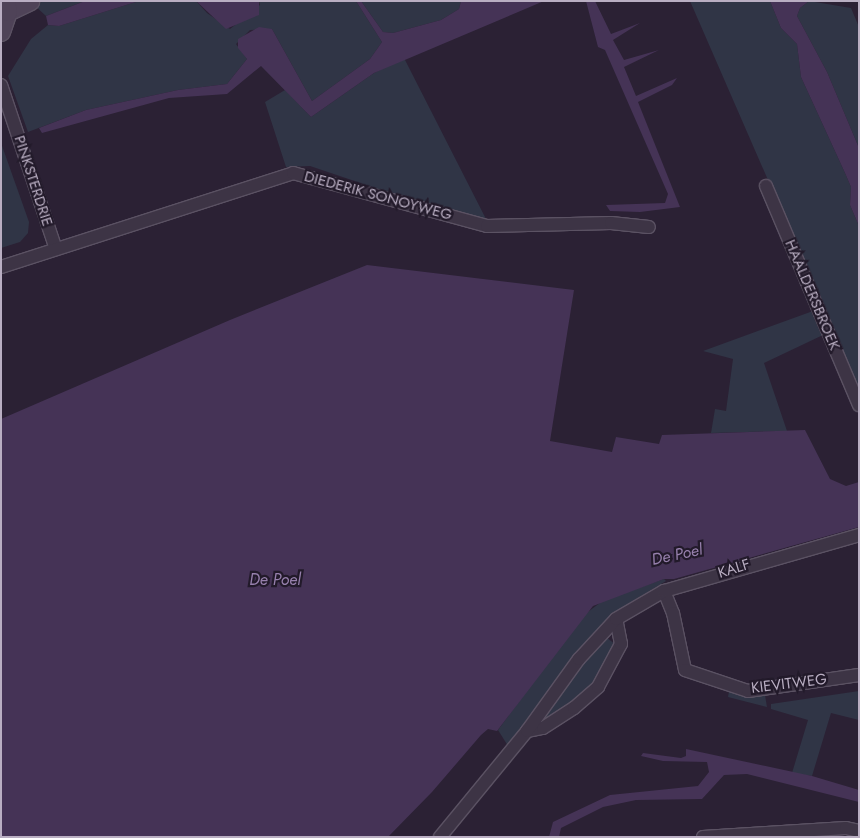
<!DOCTYPE html>
<style>
body{margin:0}
#map{position:relative;width:860px;height:838px;overflow:hidden;background:#2b2134;font-family:Jost,sans-serif}
div>[style]{position:absolute}
[style*='--x']{left:calc(var(--x)*1px);top:calc(var(--y)*1px);width:calc(var(--w)*1px);rotate:calc(var(--a)*1deg)}
.green>*{inset:0;background:#303546}
.water>*{inset:0;background:#453356}
.roads{filter:drop-shadow(1px 0 #5b5263) drop-shadow(-1px 0 #5b5263) drop-shadow(0 1px #5b5263) drop-shadow(0 -1px #5b5263)}
.street>*{height:12px;margin:-6px;padding:0 6px;transform-origin:6px;border-radius:6px;background:#3d3445}
.secondary>*{height:18px;margin:-9px;padding:0 9px;transform-origin:9px;border-radius:9px;background:#4f4358}
span{translate:-50% -50%;white-space:nowrap;text-align:center;line-height:1.15;-webkit-text-stroke:4.5px #221a2a;paint-order:stroke}
.street-label{font-size:15px;color:#b9aec2}
.water-label{font-size:16px;color:#9780ad;font-style:italic}
.frame{position:absolute;inset:0;border:2px solid #b9aec2;pointer-events:none}
</style>
<div id="map">
<div class="green">
<div style="clip-path:polygon(44px 1px,85px 1px,46px 16px,34px 5px)"></div>
<div style="clip-path:polygon(139px 1px,196px 1px,207px 13px,230px 29px,260px 5px,259px 1px,356px 1px,382px 42px,370px 59px,312px 101px,272px 29px,250px 30px,236px 44px,247px 59px,227px 84px,178px 90px,86px 110px,28px 132px,8px 76px,31px 39px,48px 25px,59px 26px)"></div>
<div style="clip-path:polygon(361px 1px,461px 1px,459px 9px,441px 20px,393px 33px,383px 32px)"></div>
<div style="clip-path:polygon(690px 1px,770px 1px,781px 28px,797px 44px,801px 77px,845px 173px,851px 187px,850px 205px,859px 226px,859px 389px)"></div>
<div style="clip-path:polygon(809px 1px,851px 8px,859px 27px,859px 148px,827px 72px,797px 16px,800px 8px)"></div>
<div style="clip-path:polygon(404px 58px,486px 219px,405px 198px,310px 166px,286px 167px,265px 102px,285px 90px,311px 117px,374px 73px)"></div>
<div style="clip-path:polygon(1px 143px,29px 222px,28px 233px,20px 242px,1px 248px)"></div>
<div style="clip-path:polygon(813px 311px,823px 335px,764px 363px,787px 431px,711px 433px,715px 409px,726px 411px,733px 359px,703px 351px)"></div>
<div style="clip-path:polygon(664px 579px,666px 581px,623px 607px,602px 626px,508px 746px,498px 730px,581px 617px,604px 600px)"></div>
<div style="clip-path:polygon(606px 637px,616px 645px,591px 685px,578px 698px,540px 725px,537px 723px,599px 640px)"></div>
<div style="clip-path:polygon(729px 691px,750px 697px,765px 695px,767px 707px,728px 697px)"></div>
<div style="clip-path:polygon(859px 691px,859px 720px,831px 713px,812px 776px,792px 773px,808px 720px,771px 709px,771px 704px)"></div>
</div>
<div class="water">
<div style="clip-path:polygon(85px 1px,139px 1px,59px 26px,48px 25px,46px 16px)"></div>
<div style="clip-path:polygon(196px 1px,259px 1px,259px 15px,226px 29px)"></div>
<div style="clip-path:polygon(356px 1px,361px 1px,383px 32px,393px 33px,441px 20px,459px 9px,461px 1px,544px 1px,374px 73px,311px 117px,261px 66px,227px 94px,169px 98px,42px 133px,39px 128px,86px 110px,178px 90px,227px 84px,247px 59px,238px 48px,238px 39px,259px 27px,272px 29px,312px 101px,370px 59px,382px 42px)"></div>
<div style="clip-path:polygon(586px 1px,595px 1px,611px 34px,640px 23px,613px 40px,624px 60px,659px 50px,624px 67px,636px 96px,677px 78px,672px 85px,638px 102px,680px 207px,640px 212px,610px 211px,606px 205px,665px 203px,668px 194px,605px 50px,598px 47px)"></div>
<div style="clip-path:polygon(770px 1px,809px 1px,800px 8px,797px 16px,827px 72px,859px 148px,859px 226px,850px 205px,851px 187px,845px 173px,801px 77px,797px 44px,781px 28px)"></div>
<div style="clip-path:polygon(367px 265px,574px 290px,550px 441px,612px 452px,616px 437px,659px 444px,662px 435px,805px 430px,830px 479px,846px 486px,859px 482px,859px 527px,674px 579px,664px 579px,593px 606px,497px 731px,488px 729px,481px 735px,432px 792px,388px 837px,1px 837px,1px 419px,230px 320px)"></div>
<div style="clip-path:polygon(686px 749px,812px 776px,859px 790px,859px 802px,747px 774px,724px 775px,702px 799px,636px 800px,603px 807px,561px 828px,559px 837px,549px 837px,553px 822px,610px 795px,698px 786px,709px 772px,707px 762px,663px 761px,641px 756px,643px 753px,681px 758px,686px 756px)"></div>
</div>
<div class="roads">
<div class="street">
<div style="--x:1;--y:85;--w:173;--a:71.5"></div>
<div style="--x:766;--y:186;--w:238;--a:67"></div>
<div style="--x:1;--y:267;--w:307;--a:-17.8"></div>
<div style="--x:293;--y:173;--w:201;--a:15.3"></div>
<div style="--x:487;--y:226;--w:124;--a:-1.4"></div>
<div style="--x:611;--y:223;--w:38;--a:6"></div>
<div style="--x:664;--y:591;--w:24;--a:68"></div>
<div style="--x:673;--y:613;--w:58;--a:78.1"></div>
<div style="--x:685;--y:670;--w:66;--a:18.4"></div>
<div style="--x:748;--y:691;--w:112;--a:-8.2"></div>
<div style="--x:527;--y:731;--w:16;--a:-11"></div>
<div style="--x:543;--y:728;--w:37;--a:-33"></div>
<div style="--x:574;--y:708;--w:32;--a:-41"></div>
<div style="--x:598;--y:687;--w:49;--a:-61.9"></div>
<div style="--x:621;--y:644;--w:25;--a:-101"></div>
<div style="--x:440;--y:837;--w:137;--a:-50.6"></div>
<div style="--x:527;--y:731;--w:89;--a:-54.2"></div>
<div style="--x:579;--y:659;--w:54;--a:-47.2"></div>
<div style="--x:616;--y:619;--w:56;--a:-30.3"></div>
<div style="--x:664;--y:591;--w:203;--a:-16"></div>
<div style="--x:703;--y:837;--w:143;--a:-3.6"></div>
<div style="--x:846;--y:828;--w:13;--a:13"></div>
</div>
<div class="secondary">
<div style="--x:8;--y:12;--w:25;--a:-26"></div>
<div style="--x:1;--y:32;--w:21;--a:-71"></div>
<div style="--x:8;--y:12;--w:11;--a:-100"></div>
</div>
</div>
<div class="street-label">
<span style="left:33px;top:181px;rotate:72deg">PINKSTERDRIE</span>
<span style="left:378px;top:196px;rotate:15deg">DIEDERIK SONOYWEG</span>
<span style="left:812px;top:295px;rotate:67deg">HAALDERSBROEK</span>
<span style="left:734px;top:569px;rotate:-17deg">KALF</span>
<span style="left:789px;top:684px;rotate:-7deg">KIEVITWEG</span>
</div>
<div class="water-label">
<span style="left:677px;top:555px;rotate:-12deg">De Poel</span>
<span style="left:275px;top:580px">De Poel</span>
</div>
<div class="frame"></div>
</div>
